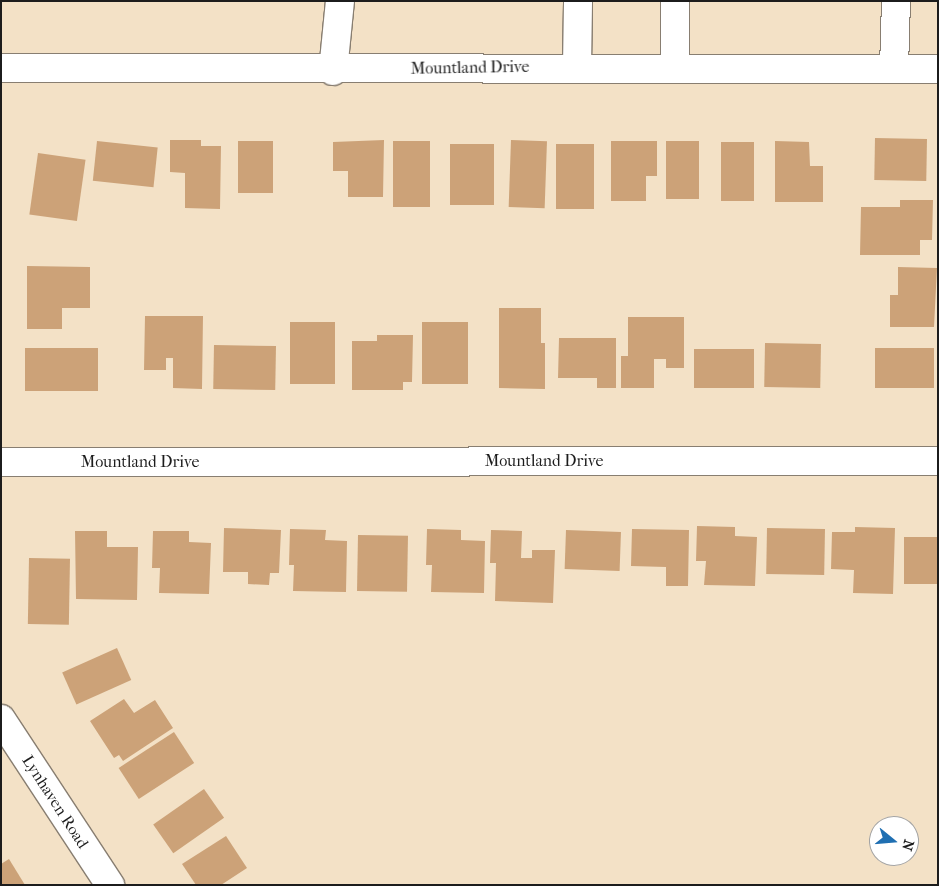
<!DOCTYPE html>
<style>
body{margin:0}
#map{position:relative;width:939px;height:886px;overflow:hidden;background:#f3e1c6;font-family:"IM FELL French Canon",serif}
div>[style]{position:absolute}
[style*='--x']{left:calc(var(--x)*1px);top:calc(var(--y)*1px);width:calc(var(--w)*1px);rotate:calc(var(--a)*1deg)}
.building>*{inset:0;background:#cca278;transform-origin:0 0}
.roads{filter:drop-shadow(1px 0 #887e71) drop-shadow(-1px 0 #887e71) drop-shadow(0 1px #887e71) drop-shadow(0 -1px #887e71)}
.minor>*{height:28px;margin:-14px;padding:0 14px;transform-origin:14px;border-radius:14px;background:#fff}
span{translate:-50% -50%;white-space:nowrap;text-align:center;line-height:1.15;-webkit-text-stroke:4px #fff;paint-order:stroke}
.street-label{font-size:16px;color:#1c1c1c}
.frame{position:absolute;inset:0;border:2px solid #1c1c1c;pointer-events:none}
.north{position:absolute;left:869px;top:816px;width:50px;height:50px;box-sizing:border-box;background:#fff;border:1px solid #a4a4a4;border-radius:50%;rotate:107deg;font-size:14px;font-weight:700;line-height:20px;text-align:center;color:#1c1c1c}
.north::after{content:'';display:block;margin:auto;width:18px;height:22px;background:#1f6fb2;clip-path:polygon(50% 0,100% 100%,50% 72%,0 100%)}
</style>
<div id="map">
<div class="building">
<div style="left:875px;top:138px;width:52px;height:42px;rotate:1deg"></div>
<div style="clip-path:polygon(170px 140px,201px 140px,201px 146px,221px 146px,220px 209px,185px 208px,185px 173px,170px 172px)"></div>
<div style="clip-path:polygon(384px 140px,383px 197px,348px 197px,348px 171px,333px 171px,333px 142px)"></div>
<div style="left:511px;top:140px;width:36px;height:67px;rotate:2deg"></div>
<div style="left:97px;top:141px;width:61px;height:40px;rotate:6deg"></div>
<div style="left:238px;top:141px;width:35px;height:52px"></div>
<div style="left:393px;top:141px;width:37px;height:66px"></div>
<div style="clip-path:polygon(611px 141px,657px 141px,657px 176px,646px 176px,646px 201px,611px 201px)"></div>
<div style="left:666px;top:141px;width:33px;height:58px"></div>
<div style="clip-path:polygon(775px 141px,809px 142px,810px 166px,823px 166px,823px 202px,775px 202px)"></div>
<div style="left:721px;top:142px;width:33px;height:59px"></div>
<div style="left:450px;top:144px;width:44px;height:61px"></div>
<div style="left:556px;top:144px;width:38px;height:65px"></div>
<div style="left:38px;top:153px;width:48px;height:62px;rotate:8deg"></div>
<div style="clip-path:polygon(900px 200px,933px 200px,932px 240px,920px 240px,920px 255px,860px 255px,861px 207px,900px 207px)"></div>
<div style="clip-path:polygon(27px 266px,90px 267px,90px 308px,62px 308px,62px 329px,27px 329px)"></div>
<div style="clip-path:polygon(898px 267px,937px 268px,934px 327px,890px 327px,890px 295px,898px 295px)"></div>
<div style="clip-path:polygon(499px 308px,541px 308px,541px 343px,545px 343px,545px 389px,499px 388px)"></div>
<div style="clip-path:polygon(145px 316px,203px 316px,202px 389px,173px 388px,173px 358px,166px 358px,166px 370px,144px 370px)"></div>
<div style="clip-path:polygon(628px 317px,684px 317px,684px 368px,666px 368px,666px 359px,654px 359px,654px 388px,621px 388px,621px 356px,628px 356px)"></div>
<div style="left:290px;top:322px;width:45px;height:62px"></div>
<div style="left:422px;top:322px;width:46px;height:62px"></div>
<div style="clip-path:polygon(377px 335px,413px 335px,412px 382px,403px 382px,403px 390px,352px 390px,352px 341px,377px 341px)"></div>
<div style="clip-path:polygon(559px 338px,616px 338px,616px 388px,597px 388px,597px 378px,558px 378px)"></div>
<div style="left:765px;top:343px;width:56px;height:44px;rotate:1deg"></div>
<div style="left:214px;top:345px;width:62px;height:44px;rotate:1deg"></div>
<div style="left:25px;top:348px;width:73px;height:43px"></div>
<div style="left:875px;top:348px;width:59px;height:40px"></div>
<div style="left:694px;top:349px;width:60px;height:39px"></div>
<div style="clip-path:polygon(697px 526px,735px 527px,735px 536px,757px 537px,755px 586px,704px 585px,706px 561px,696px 561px)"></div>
<div style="clip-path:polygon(855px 527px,895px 528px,893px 594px,853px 593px,854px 570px,831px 569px,832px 532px,855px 532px)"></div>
<div style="clip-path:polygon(224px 528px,281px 530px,279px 573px,270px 573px,269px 585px,248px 584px,248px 572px,223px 572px)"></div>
<div style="left:767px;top:528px;width:58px;height:46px;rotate:1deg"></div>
<div style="clip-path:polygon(290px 529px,326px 530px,325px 540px,347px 541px,346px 592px,293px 591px,294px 565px,289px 565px)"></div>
<div style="clip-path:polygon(427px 529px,461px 530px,461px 540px,485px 541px,484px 593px,431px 592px,432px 565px,426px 565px)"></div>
<div style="clip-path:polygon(632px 529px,689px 530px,688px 586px,666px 586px,666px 567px,631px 566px)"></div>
<div style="clip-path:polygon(491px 530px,522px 531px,521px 558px,532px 558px,532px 550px,555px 550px,553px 603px,495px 601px,496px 563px,490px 563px)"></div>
<div style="left:566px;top:530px;width:55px;height:39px;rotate:2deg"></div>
<div style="clip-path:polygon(75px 531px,107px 531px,107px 547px,138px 547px,137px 600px,76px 599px)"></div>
<div style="clip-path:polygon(153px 531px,189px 531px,189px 542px,211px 543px,209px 594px,159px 593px,160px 568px,152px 568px)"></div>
<div style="left:358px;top:535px;width:50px;height:56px;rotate:1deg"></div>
<div style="left:904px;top:537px;width:34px;height:47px"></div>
<div style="left:29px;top:558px;width:41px;height:66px;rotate:1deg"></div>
<div style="left:117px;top:648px;width:35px;height:60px;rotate:66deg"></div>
<div style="clip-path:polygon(124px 699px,134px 713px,155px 700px,173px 728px,123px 761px,119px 755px,114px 758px,90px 721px)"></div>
<div style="left:174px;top:732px;width:37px;height:66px;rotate:57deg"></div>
<div style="left:204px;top:789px;width:35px;height:62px;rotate:55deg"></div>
<div style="clip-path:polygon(226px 836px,247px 868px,221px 885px,196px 885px,182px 864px)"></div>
<div style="clip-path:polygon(9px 859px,25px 885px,1px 885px,1px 864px)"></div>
</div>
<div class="roads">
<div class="minor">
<div style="--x:675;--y:1;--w:67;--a:90"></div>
<div style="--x:577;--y:67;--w:66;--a:-89.1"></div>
<div style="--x:1;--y:68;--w:937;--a:0.06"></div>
<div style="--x:894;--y:68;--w:67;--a:-88.3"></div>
<div style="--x:333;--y:71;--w:70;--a:-84.3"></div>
<div style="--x:1;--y:462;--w:937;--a:-0.06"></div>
<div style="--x:1;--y:719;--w:199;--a:56.7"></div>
</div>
</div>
<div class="street-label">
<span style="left:470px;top:68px;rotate:-1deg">Mountland Drive</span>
<span style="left:544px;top:461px">Mountland Drive</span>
<span style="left:140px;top:462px">Mountland Drive</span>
<span style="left:55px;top:802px;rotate:57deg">Lynhaven Road</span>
</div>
<div class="frame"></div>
<div class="north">N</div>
</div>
